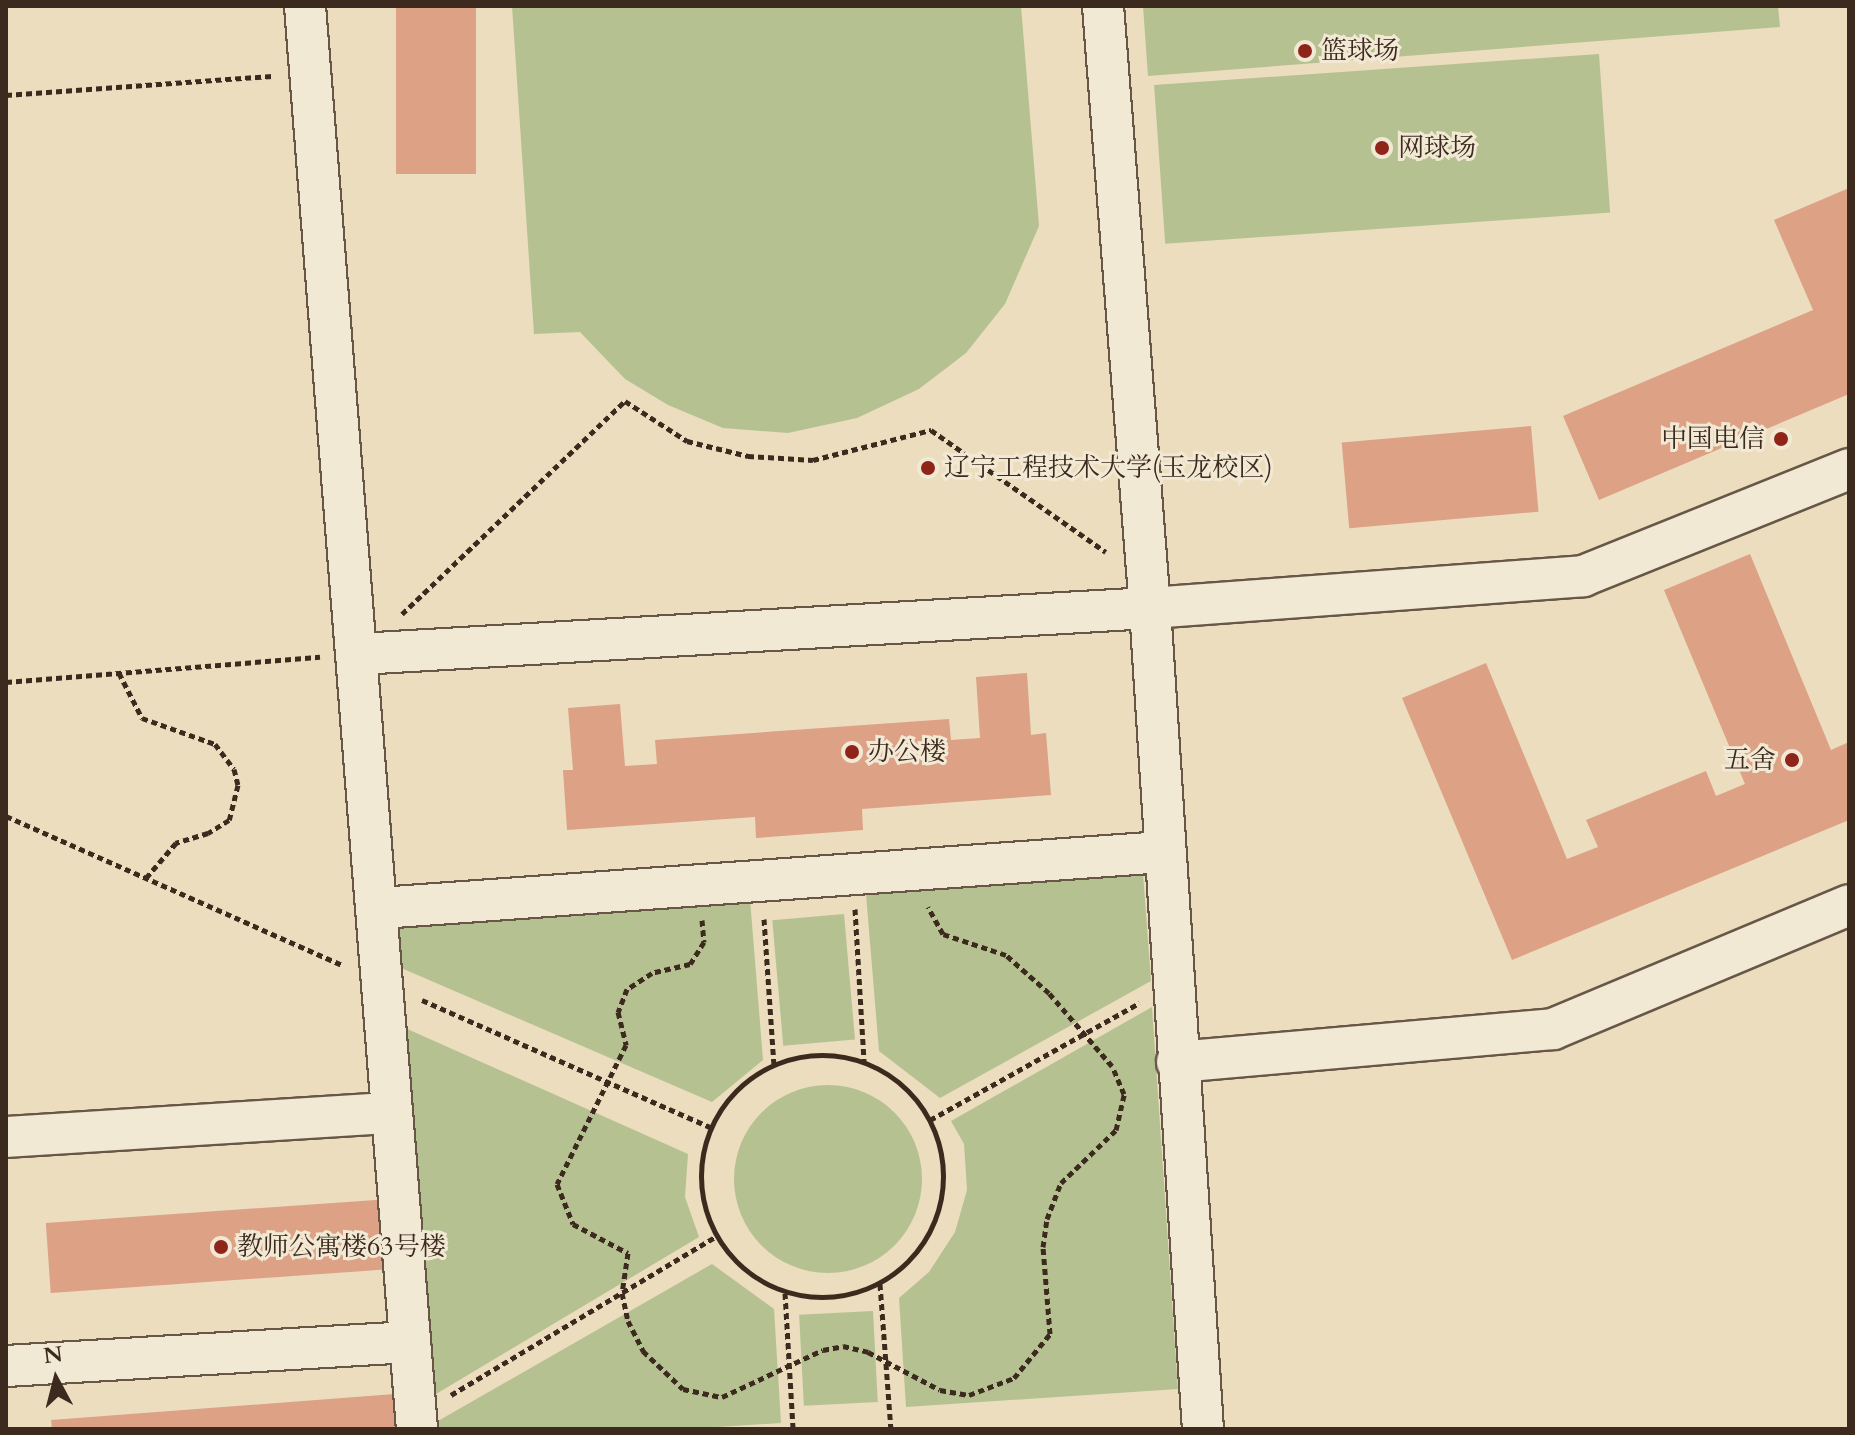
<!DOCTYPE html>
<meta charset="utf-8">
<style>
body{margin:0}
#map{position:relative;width:1855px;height:1435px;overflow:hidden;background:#ebddbe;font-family:Cardo,"Noto Serif SC",serif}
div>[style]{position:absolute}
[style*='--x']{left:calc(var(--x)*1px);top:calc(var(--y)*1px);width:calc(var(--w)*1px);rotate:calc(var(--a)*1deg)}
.green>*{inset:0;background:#b6c192;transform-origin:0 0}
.round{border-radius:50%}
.building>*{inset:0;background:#dda185;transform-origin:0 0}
.path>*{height:5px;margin-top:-2.5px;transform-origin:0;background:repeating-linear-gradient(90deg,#3d2a1f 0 6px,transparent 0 10px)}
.path>.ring{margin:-2.5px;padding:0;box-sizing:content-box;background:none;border:5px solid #3d2a1f;border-radius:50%}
.roads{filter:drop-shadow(2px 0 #685747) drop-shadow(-2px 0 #685747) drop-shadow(0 2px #685747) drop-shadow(0 -2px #685747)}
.street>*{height:40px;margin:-20px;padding:0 20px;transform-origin:20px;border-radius:20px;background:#f2e9d5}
.dots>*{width:22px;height:22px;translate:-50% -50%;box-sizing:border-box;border:4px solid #f2e9d5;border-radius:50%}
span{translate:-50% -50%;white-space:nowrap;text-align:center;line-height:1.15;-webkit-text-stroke:6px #f2e9d5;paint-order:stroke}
.poi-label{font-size:26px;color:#3d2a1f}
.left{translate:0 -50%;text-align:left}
.right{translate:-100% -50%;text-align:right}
.frame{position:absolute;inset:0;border:8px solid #3d2a1f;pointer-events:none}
.north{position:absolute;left:16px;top:1339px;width:80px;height:80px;-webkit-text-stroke:6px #f2e9d5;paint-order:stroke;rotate:353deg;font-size:22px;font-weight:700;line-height:32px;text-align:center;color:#3d2a1f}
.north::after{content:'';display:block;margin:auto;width:28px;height:36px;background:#3d2a1f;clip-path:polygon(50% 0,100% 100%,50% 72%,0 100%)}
</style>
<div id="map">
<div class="green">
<div style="clip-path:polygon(512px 6px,1021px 6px,1039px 226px,1005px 304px,966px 353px,919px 389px,857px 418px,788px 433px,723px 428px,668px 405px,625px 379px,580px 332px,534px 334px)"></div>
<div style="clip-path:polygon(1143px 6px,1778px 6px,1780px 27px,1148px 76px)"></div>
<div style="left:1599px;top:54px;width:159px;height:446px;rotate:86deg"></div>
<div style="clip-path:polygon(1143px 873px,1151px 981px,940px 1098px,879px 1051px,866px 894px)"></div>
<div style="clip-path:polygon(750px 899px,763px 1060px,712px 1102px,399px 967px,396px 927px)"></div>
<div style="left:844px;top:914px;width:126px;height:72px;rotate:85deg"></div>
<div style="clip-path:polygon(1152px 1007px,1178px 1389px,906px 1407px,899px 1298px,929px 1272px,955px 1232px,967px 1190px,964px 1144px,951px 1121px)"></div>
<div style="clip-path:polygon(405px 1028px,688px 1154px,685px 1197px,699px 1237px,431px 1397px)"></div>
<div class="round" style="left:734px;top:1085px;width:188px;height:188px"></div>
<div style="clip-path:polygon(712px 1264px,774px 1309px,781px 1423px,685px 1429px,438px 1429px,438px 1421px)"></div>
<div style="left:873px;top:1311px;width:91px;height:74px;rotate:87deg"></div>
</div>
<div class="building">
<div style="left:396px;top:6px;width:80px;height:168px"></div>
<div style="clip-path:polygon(1849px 188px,1849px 394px,1599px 500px,1563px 416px,1813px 310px,1774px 220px)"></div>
<div style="left:1531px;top:426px;width:86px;height:190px;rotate:85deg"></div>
<div style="clip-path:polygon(1750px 554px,1831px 750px,1849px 742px,1849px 820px,1512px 960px,1402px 698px,1486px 663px,1567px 859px,1598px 847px,1586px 820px,1706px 771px,1716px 796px,1745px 784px,1664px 590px)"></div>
<div style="clip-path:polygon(1027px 673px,1031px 735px,1046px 733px,1051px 795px,862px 809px,863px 830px,756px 838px,755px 817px,567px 830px,563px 770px,573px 770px,568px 708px,620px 704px,625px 766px,657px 764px,655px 740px,949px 719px,951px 740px,980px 738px,976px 677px)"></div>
<div style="left:390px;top:1199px;width:70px;height:345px;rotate:86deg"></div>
<div style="clip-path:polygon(395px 1394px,398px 1429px,52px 1429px,51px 1420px)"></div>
</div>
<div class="path">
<div style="--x:6;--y:95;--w:267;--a:-4.1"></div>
<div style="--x:402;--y:614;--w:308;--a:-43.7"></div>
<div style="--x:625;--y:401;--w:74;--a:32.8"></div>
<div style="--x:687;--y:441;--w:63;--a:13.8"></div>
<div style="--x:748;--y:456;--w:65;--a:3.5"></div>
<div style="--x:813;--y:460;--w:122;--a:-14.3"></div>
<div style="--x:931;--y:430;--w:213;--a:34.9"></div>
<div style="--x:119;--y:673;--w:51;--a:62.9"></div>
<div style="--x:142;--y:718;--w:77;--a:19.6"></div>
<div style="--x:215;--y:744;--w:31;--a:53"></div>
<div style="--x:234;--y:769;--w:16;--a:76"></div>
<div style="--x:238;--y:785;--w:36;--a:104"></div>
<div style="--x:229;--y:820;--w:25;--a:148"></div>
<div style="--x:208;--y:833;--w:34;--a:163"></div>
<div style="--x:176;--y:843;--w:46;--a:130.6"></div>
<div style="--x:6;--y:682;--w:315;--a:-4.6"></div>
<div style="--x:6;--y:816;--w:368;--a:23.9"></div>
<div style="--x:855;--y:909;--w:153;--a:86.6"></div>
<div style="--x:764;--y:919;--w:145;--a:86.1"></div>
<div style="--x:702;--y:920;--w:22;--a:85"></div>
<div style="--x:704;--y:942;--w:26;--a:122"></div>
<div style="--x:690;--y:964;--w:39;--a:167"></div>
<div style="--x:652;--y:973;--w:30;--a:147"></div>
<div style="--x:627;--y:989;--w:25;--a:111"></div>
<div style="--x:618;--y:1012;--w:34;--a:76"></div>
<div style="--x:626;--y:1045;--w:155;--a:116.4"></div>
<div style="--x:557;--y:1184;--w:43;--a:68.2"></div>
<div style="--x:573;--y:1224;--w:62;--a:27.8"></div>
<div style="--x:628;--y:1253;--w:40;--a:98.5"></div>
<div style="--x:622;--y:1293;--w:29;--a:78"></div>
<div style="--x:628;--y:1321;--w:34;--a:63"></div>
<div style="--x:643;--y:1351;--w:55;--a:43.5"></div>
<div style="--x:683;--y:1389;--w:40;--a:12"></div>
<div style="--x:722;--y:1397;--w:111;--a:-25"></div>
<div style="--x:823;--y:1350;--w:20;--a:-11"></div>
<div style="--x:843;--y:1346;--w:26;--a:13"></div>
<div style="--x:868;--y:1352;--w:81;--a:27.8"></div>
<div style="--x:940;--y:1390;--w:29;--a:10"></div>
<div style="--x:969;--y:1395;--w:48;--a:-20.7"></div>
<div style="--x:1014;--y:1378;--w:57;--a:-50.7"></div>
<div style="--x:1050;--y:1334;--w:87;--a:-94.6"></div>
<div style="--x:1043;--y:1247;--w:28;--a:-82"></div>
<div style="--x:1047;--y:1219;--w:39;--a:-69"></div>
<div style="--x:1061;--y:1183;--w:76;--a:-43.9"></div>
<div style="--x:1116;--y:1130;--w:37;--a:-77"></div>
<div style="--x:1124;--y:1094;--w:30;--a:-113"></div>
<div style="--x:1112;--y:1066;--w:96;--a:-130.8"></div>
<div style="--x:1049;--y:993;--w:57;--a:-138.5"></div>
<div style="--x:1006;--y:955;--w:66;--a:-161.6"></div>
<div style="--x:943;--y:934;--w:31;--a:-119"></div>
<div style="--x:422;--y:1000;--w:315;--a:23.8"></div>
<div class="ring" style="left:701px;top:1055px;width:237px;height:237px"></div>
<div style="--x:930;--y:1120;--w:240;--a:-29.2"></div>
<div style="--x:880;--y:1284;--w:145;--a:85.7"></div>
<div style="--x:785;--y:1293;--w:136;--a:86.6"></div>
<div style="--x:451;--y:1395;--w:308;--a:-30.9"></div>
</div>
<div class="roads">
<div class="street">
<div style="--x:305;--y:6;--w:1427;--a:85.5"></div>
<div style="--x:1103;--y:6;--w:604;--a:85.54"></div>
<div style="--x:1150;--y:608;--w:823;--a:86.31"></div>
<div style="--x:359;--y:654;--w:792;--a:-3.33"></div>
<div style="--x:1150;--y:608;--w:434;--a:-4.2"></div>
<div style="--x:1583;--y:576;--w:287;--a:-21.9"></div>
<div style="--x:380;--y:908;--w:785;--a:-4.09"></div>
<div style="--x:1177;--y:1062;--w:377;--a:-5"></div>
<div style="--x:1553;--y:1029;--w:321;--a:-22.7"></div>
<div style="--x:6;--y:1137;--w:386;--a:-3.6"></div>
<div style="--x:6;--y:1366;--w:405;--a:-3.4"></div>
</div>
</div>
<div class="dots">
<div style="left:1305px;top:51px;background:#8f2418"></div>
<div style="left:1382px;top:148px;background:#8f2418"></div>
<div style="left:1781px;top:439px;background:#8f2418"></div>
<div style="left:928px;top:468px;background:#8f2418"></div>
<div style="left:852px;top:752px;background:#8f2418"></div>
<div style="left:1792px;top:760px;background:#8f2418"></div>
<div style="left:221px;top:1247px;background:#8f2418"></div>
</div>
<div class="poi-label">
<span class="left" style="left:1321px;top:51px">篮球场</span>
<span class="left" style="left:1398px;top:148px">网球场</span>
<span class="right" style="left:1765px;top:439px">中国电信</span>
<span class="left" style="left:944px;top:468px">辽宁工程技术大学(玉龙校区)</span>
<span class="left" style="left:868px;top:752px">办公楼</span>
<span class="right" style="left:1776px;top:760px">五舍</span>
<span class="left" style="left:237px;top:1247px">教师公寓楼63号楼</span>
</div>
<div class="frame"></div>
<div class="north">N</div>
</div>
